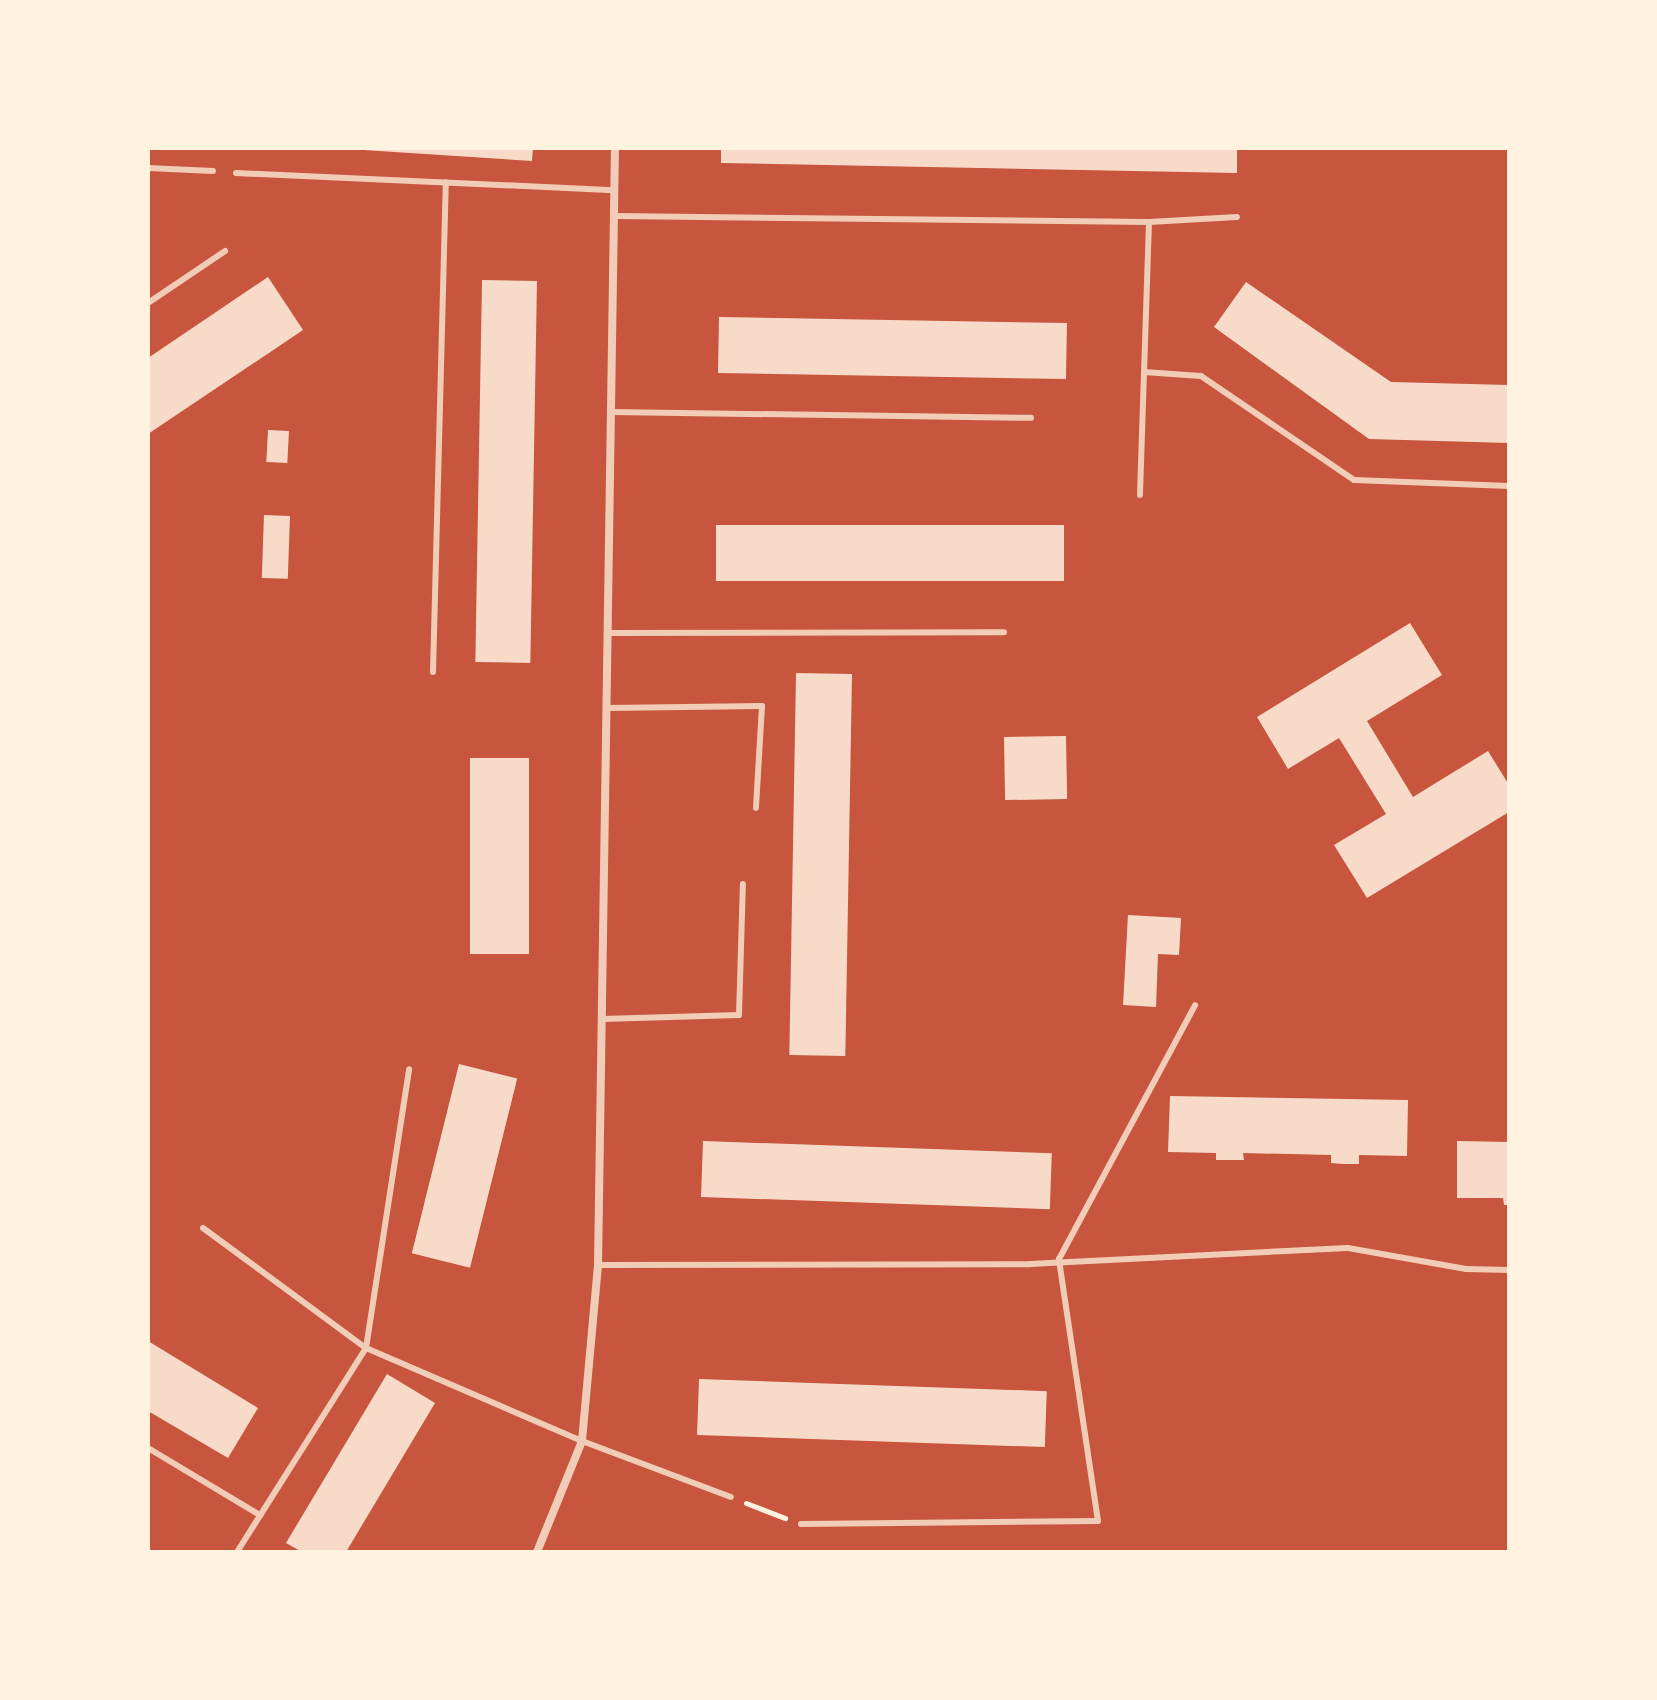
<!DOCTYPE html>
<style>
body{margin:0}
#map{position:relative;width:1657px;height:1700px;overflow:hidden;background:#c8553d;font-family:"PT Sans Narrow",sans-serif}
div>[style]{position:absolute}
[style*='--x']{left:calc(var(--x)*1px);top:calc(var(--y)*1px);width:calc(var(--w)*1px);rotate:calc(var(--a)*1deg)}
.building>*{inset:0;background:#f7dbc8;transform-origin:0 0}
.path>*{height:5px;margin:-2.5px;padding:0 2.5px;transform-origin:2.5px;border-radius:2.5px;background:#fff3e0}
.service>*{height:6px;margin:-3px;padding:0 3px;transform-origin:3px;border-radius:3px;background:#f1ccb7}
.minor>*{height:8px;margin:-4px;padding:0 4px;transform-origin:4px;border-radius:4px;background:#f1ccb7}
span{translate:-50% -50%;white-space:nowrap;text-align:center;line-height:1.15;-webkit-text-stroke:8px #fff3e0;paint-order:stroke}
.frame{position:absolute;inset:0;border:150px solid #fff3e0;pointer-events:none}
</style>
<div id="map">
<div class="building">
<div style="clip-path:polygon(333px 148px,533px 148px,532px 161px)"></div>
<div style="clip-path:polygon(721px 148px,1237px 148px,1237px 173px,721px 163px)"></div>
<div style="clip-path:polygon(268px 277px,303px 330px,148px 434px,148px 358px)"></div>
<div style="left:482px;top:280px;width:55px;height:382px;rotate:1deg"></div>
<div style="clip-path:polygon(1246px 282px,1391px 382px,1509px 385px,1509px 443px,1369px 439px,1214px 327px)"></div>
<div style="left:719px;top:317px;width:348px;height:56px;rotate:1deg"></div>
<div style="left:268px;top:430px;width:21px;height:32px;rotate:3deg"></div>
<div style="left:264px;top:515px;width:26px;height:63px;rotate:2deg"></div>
<div style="left:716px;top:525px;width:348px;height:56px"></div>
<div style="clip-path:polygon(1410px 623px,1442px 675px,1367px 721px,1413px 797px,1488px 751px,1509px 785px,1509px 812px,1367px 898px,1334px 845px,1386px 814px,1339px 738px,1288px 769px,1257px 717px)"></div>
<div style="left:796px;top:673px;width:56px;height:382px;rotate:1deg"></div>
<div style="left:1066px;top:736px;width:63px;height:62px;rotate:89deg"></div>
<div style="left:470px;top:758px;width:59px;height:196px"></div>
<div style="clip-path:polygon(1128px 915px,1181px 918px,1179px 955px,1158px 954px,1156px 1007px,1123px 1005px)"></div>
<div style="left:459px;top:1064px;width:60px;height:195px;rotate:14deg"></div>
<div style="clip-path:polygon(1170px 1096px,1408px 1100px,1407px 1156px,1359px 1155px,1359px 1164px,1343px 1164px,1331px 1163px,1331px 1155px,1243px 1153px,1244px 1160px,1216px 1160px,1216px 1153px,1168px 1152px)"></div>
<div style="left:703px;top:1141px;width:349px;height:56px;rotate:2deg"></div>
<div style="clip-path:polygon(1457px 1141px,1509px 1142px,1509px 1205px,1504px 1205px,1503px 1198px,1457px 1198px)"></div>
<div style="clip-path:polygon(148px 1341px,258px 1408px,228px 1458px,148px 1411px)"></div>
<div style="clip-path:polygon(387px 1374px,435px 1403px,346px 1552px,302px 1552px,286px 1543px)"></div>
<div style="left:699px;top:1379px;width:348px;height:56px;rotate:2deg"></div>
</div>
<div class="path">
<div style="--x:746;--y:1503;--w:42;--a:21"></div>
</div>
<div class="service">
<div style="--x:148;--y:168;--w:65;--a:2.6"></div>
<div style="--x:236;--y:173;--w:378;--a:2.6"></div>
<div style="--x:614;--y:216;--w:535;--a:0.64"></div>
<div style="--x:1149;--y:222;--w:273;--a:91.9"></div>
<div style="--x:1149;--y:222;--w:88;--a:-3.3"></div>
<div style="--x:148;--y:303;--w:93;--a:-34"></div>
<div style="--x:1144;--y:372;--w:57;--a:4"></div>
<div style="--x:1201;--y:376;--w:185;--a:34.2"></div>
<div style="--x:1354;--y:480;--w:155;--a:2.2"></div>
<div style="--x:611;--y:412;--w:420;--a:0.8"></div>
<div style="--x:608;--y:633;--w:396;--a:-0.1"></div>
<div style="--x:433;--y:672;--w:490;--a:-88.5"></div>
<div style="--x:607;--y:708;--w:155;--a:-0.7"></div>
<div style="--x:762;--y:706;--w:102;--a:93.4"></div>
<div style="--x:602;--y:1019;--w:137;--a:-1.7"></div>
<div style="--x:739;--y:1015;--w:131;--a:-88.3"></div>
<div style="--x:203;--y:1228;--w:202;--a:36.4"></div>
<div style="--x:366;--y:1348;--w:282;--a:-81.2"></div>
<div style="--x:598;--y:1265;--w:432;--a:-0.1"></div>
<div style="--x:1030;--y:1264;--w:318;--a:-2.9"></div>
<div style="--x:1348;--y:1248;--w:120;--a:10.1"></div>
<div style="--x:1466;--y:1269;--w:43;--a:1.3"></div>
<div style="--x:148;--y:1448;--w:131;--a:30.9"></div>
<div style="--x:801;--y:1524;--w:297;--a:-0.6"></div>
<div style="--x:1098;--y:1521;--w:265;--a:-98.5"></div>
<div style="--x:1059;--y:1259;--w:288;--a:-61.8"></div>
<div style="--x:237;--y:1552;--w:241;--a:-57.7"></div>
<div style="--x:366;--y:1348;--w:235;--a:23.3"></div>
<div style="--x:582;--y:1441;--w:159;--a:20.6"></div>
</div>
<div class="minor">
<div style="--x:537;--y:1552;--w:120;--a:-67.9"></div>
<div style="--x:582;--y:1441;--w:177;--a:-84.8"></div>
<div style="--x:598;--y:1265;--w:1117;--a:-89.13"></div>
</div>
<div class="frame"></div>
</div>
